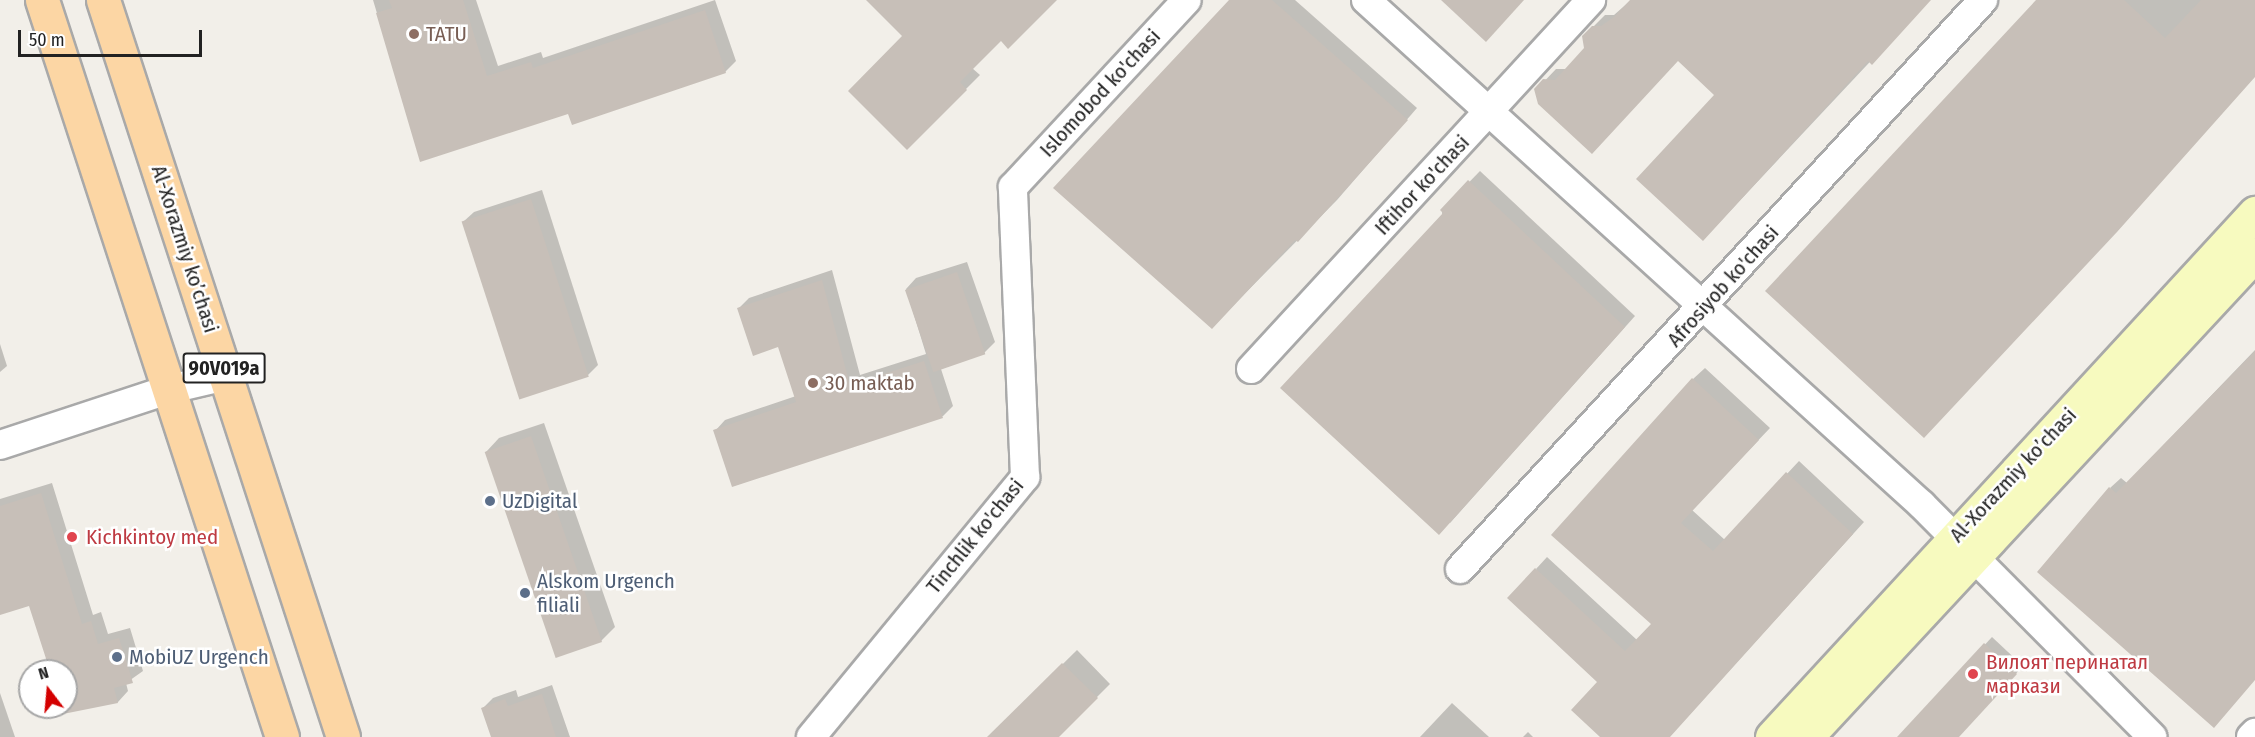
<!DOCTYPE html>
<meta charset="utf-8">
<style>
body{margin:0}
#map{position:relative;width:2255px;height:737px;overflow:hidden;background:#f2efe9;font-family:"Fira Sans Condensed",sans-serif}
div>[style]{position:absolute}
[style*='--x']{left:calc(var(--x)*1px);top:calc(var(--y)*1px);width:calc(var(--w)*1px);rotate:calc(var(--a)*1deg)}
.shadow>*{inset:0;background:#0003}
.building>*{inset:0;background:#c7bfb8;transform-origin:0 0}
.roads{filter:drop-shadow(2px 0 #a9a9a9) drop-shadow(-2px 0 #a9a9a9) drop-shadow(0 2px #a9a9a9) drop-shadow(0 -2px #a9a9a9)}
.minor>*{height:28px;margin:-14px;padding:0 14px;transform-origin:14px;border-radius:14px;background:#fff}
.secondary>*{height:33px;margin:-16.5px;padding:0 16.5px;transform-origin:16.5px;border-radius:16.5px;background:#f7fabf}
.primary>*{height:33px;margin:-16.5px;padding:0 16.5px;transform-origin:16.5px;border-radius:16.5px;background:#fcd6a4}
.dots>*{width:16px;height:16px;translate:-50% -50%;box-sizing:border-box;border:3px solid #fff;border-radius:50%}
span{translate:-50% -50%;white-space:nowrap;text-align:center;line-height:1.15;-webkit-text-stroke:5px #fff;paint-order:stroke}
.shield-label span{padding:2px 4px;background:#fff;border:2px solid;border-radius:4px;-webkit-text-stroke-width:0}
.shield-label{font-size:20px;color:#222;font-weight:700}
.education-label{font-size:21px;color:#785e54}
.left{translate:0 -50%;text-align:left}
.street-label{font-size:21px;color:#222}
.service-label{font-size:21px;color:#4e5e75}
.health-label{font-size:21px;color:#be3a42}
.north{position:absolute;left:18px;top:659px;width:60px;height:60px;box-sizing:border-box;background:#fff;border:2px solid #a7a7a7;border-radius:50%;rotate:344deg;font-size:16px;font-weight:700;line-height:24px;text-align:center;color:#222}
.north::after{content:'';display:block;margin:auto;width:21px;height:27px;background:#d40000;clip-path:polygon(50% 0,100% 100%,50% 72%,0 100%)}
.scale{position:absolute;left:18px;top:30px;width:184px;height:27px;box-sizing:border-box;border:3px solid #222;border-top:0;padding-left:8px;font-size:18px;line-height:21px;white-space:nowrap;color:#222;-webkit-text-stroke:4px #fff;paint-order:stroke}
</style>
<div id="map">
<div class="shadow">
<div style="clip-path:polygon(373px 0,476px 0,498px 66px,541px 52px,543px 58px,715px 0,736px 61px,725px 72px,569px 112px,421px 160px)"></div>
<div style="clip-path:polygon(868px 0,1055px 0,1001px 39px,972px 68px,980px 75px,907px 148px,904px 36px)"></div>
<div style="clip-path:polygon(1231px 0,1295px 0,1417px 108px,1337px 200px,1212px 327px)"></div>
<div style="clip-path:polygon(1631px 0,1928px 0,1714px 228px,1716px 95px,1679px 59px,1536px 90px,1556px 69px,1567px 69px,1586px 48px,1584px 36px,1605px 15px,1614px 15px)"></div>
<div style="clip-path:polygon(2038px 0,2255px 0,2255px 76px)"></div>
<div style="clip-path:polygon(1480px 171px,1635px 316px,1450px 523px,1442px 210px)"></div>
<div style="clip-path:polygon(542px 190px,598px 365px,588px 375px,463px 222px,474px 212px)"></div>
<div style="clip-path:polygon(967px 262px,995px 342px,984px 353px,941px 369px,953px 406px,943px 416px,733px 486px,715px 431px,725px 420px,796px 396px,779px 345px,739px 308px,749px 298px,832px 270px,860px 375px,926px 354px,906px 289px,916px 278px)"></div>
<div style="clip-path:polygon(0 344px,7px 366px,0 372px)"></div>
<div style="clip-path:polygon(2255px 350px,2255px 680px,2110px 488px,2121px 478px,2127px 483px)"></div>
<div style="clip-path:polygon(1705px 368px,1770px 428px,1692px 510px,1725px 540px,1799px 461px,1864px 522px,1669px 737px,1602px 737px,1599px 682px,1536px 569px,1547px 557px,1637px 640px,1653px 624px,1693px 379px)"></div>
<div style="clip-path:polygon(544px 423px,615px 627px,601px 641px,486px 452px,499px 438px)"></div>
<div style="clip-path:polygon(52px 483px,93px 615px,101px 612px,108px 634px,130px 628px,143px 671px,126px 683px,128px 691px,118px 702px,64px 712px,66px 671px,51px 671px,30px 604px,0 613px,0 499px)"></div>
<div style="clip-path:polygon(1992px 637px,2023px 666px,1957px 737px,1899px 737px)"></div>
<div style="clip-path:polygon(1077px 650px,1110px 684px,1057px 737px,989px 737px)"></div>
<div style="clip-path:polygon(552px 685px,570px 737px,493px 737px,483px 708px,493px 698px,516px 690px,518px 697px)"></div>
<div style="clip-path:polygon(0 693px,15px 737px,0 737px)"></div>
<div style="clip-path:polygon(1452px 703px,1489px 737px,1420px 737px)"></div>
<div style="clip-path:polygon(1528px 732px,1533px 737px,1523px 737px)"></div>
</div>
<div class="building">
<div style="clip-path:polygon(389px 0,463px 0,487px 76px,531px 62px,533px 68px,705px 10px,726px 73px,572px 125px,568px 114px,420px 162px,376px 13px,392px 8px)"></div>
<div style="clip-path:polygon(866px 0,1057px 0,1008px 49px,1001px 41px,960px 82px,967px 90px,907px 150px,848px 91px,902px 36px)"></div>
<div style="clip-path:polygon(1229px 0,1272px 0,1408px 120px,1298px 242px,1295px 240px,1212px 329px,1053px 188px)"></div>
<div style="clip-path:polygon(1441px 0,1524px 0,1486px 42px)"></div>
<div style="clip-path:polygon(1630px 0,1931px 0,1872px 65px,1868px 61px,1703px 241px,1636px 179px,1714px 95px,1678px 61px,1592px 154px,1538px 104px,1534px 89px,1543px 79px,1555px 80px,1584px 48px,1582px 36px,1592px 26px,1601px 26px,1614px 17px)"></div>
<div style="clip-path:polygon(2036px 0,2124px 0,2165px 38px,2201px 0,2255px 0,2255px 77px,2117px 232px,1924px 438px,1765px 291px)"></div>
<div style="clip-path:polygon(1468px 180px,1625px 327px,1439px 535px,1280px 388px,1443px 213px,1440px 210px)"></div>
<div style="left:531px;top:199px;width:187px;height:73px;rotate:72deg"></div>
<div style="left:957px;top:272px;width:87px;height:55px;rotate:71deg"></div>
<div style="clip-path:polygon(822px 280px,850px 385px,924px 361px,943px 418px,732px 487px,713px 430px,796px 402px,778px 347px,753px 356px,737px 308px)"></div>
<div style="clip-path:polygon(2255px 351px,2255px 680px,2214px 728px,2037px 572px,2109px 487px,2116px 493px)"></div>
<div style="clip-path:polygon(1692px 378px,1759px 440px,1681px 523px,1713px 551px,1786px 472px,1853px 534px,1670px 737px,1600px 737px,1571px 710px,1597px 682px,1507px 598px,1535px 568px,1625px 651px,1651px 624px,1551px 535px)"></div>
<div style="left:531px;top:436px;width:218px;height:49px;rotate:71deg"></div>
<div style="clip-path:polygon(41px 493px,82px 624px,91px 621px,98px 644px,119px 638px,133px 683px,114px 688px,118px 703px,63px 714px,66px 671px,50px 671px,29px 606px,0 615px,0 506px)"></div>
<div style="clip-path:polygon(1984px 643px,2017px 674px,1959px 737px,1897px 737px)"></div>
<div style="clip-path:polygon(1062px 663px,1098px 698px,1059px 737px,987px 737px)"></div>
<div style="clip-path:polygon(542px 694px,556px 737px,491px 737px,481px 708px,505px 699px,508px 706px)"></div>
</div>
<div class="roads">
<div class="minor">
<div style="--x:1366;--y:0;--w:751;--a:42.25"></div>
<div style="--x:1922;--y:505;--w:327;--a:45.2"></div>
<div style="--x:1251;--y:369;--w:502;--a:-47.34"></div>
<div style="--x:0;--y:445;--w:179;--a:-18.2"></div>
<div style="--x:170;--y:389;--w:57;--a:-13.1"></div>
<div style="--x:1460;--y:569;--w:773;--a:-47.41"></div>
<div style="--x:811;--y:737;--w:337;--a:-50.5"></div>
<div style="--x:1025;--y:477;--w:290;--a:-92.4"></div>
<div style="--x:1013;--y:187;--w:255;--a:-47.1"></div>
<div style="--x:2251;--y:737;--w:6;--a:-45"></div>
</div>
<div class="secondary">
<div style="--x:1772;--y:737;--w:713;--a:-47.33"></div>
<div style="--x:1806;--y:737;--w:659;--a:-47.09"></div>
</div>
<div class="primary">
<div style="--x:42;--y:0;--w:775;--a:71.96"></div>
<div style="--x:103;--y:0;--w:775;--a:71.96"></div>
</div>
</div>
<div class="dots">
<div style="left:414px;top:34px;background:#8d6e63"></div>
<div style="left:813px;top:383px;background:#8d6e63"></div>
<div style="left:490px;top:501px;background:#5c6f8a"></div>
<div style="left:72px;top:537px;background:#e0444e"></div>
<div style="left:525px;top:593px;background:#5c6f8a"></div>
<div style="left:117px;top:657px;background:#5c6f8a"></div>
<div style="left:1973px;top:674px;background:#e0444e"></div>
</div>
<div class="shield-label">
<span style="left:224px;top:368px">90V019a</span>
</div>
<div class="education-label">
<span class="left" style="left:426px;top:34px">TATU</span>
<span class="left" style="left:825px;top:383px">30 maktab</span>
</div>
<div class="street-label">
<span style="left:1100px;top:93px;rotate:-47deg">Islomobod ko'chasi</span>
<span style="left:1422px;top:185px;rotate:-47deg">Iftihor ko'chasi</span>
<span style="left:185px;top:249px;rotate:72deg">Al-Xorazmiy ko’chasi</span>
<span style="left:1723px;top:286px;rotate:-48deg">Afrosiyob ko'chasi</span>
<span style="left:2013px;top:475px;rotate:-47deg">Al-Xorazmiy ko’chasi</span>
<span style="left:975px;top:536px;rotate:-51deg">Tinchlik ko'chasi</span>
</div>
<div class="service-label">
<span class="left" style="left:502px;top:501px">UzDigital</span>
<span class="left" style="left:537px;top:593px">Alskom Urgench<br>filiali</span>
<span class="left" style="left:129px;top:657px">MobiUZ Urgench</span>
</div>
<div class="health-label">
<span class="left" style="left:86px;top:537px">Kichkintoy med</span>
<span class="left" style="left:1986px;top:674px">Вилоят перинатал<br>маркази</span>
</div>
<div class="north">N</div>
<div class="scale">50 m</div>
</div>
